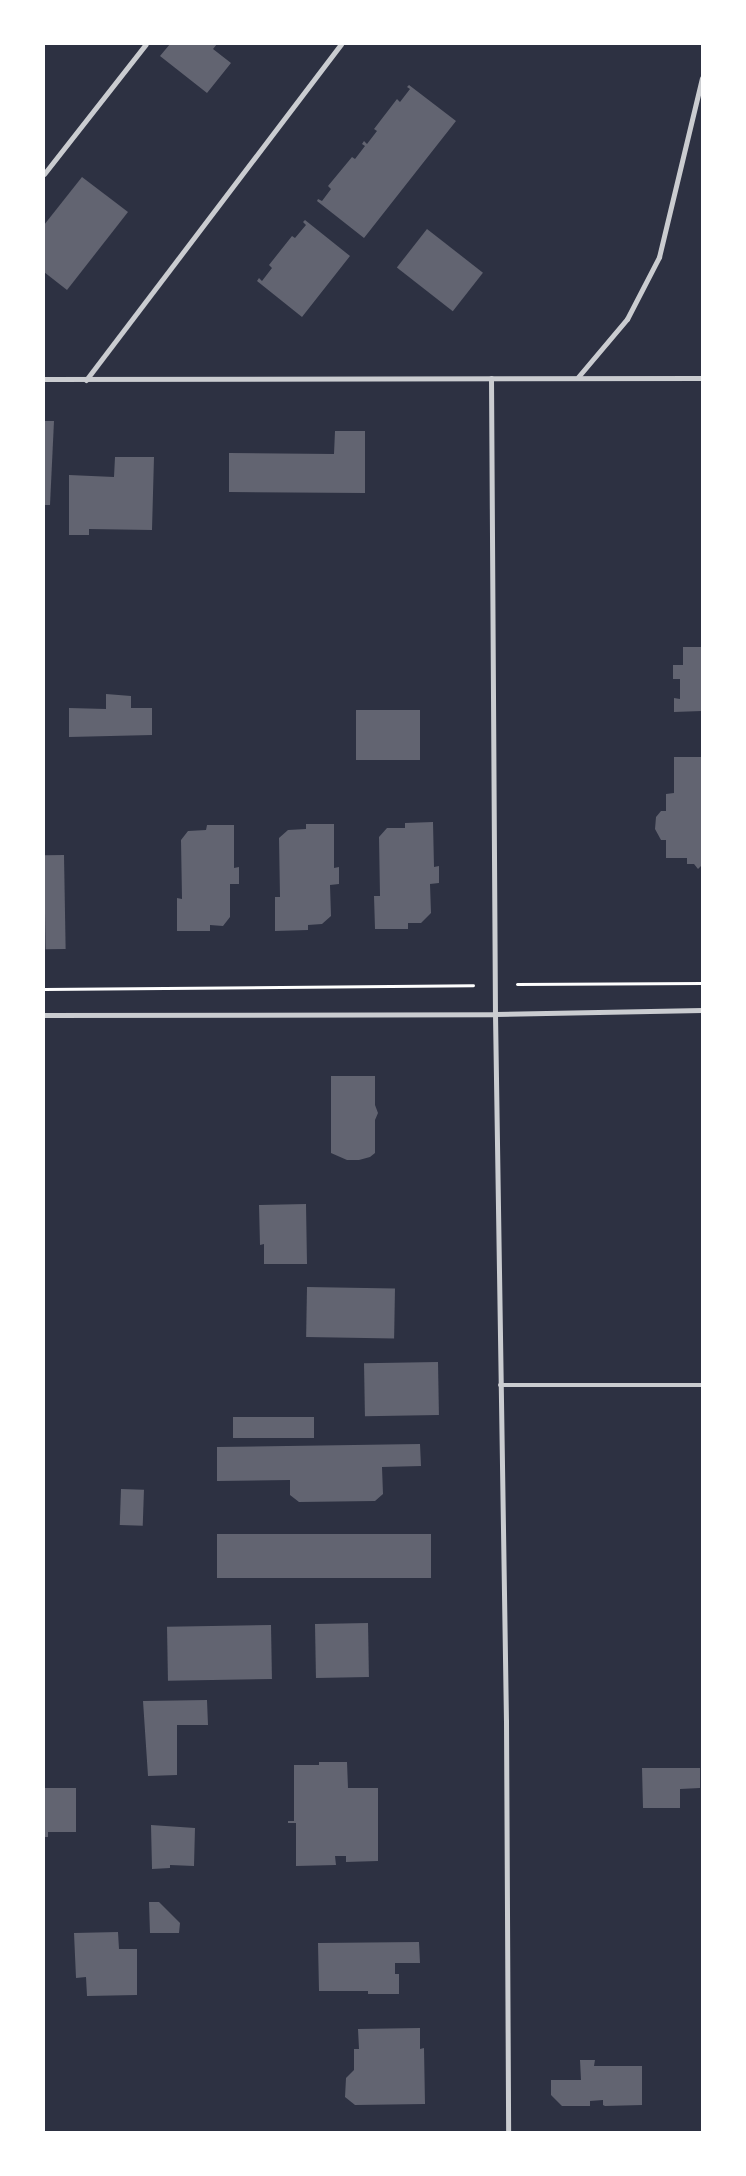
<!DOCTYPE html>
<style>
body{margin:0}
#map{position:relative;width:746px;height:2176px;overflow:hidden;background:#2d3142;font-family:Arial,sans-serif}
div>[style]{position:absolute}
[style*='--x']{left:calc(var(--x)*1px);top:calc(var(--y)*1px);width:calc(var(--w)*1px);rotate:calc(var(--a)*1deg)}
.building>*{inset:0;background:#626471;transform-origin:0 0}
.path>*{height:3px;margin:-1.5px;padding:0 1.5px;transform-origin:1.5px;border-radius:1.5px;background:#fff}
.service>*{height:4px;margin:-2px;padding:0 2px;transform-origin:2px;border-radius:2px;background:#caccd0}
.minor>*{height:5px;margin:-2.5px;padding:0 2.5px;transform-origin:2.5px;border-radius:2.5px;background:#caccd0}
span{translate:-50% -50%;white-space:nowrap;text-align:center;line-height:1.15;-webkit-text-stroke:4.5px #fff;paint-order:stroke}
.frame{position:absolute;inset:0;border:45px solid #fff;pointer-events:none}
</style>
<div id="map">
<div class="building">
<div style="clip-path:polygon(170px 44px,217px 44px,213px 49px,231px 63px,207px 93px,160px 56px)"></div>
<div style="clip-path:polygon(409px 85px,456px 121px,364px 238px,317px 201px,318px 199px,322px 201px,331px 189px,328px 186px,352px 157px,355px 159px,365px 146px,362px 144px,364px 141px,367px 144px,377px 131px,374px 129px,397px 99px,400px 102px,410px 89px,407px 87px)"></div>
<div style="clip-path:polygon(82px 177px,128px 212px,67px 290px,44px 272px,44px 225px)"></div>
<div style="clip-path:polygon(305px 220px,350px 256px,302px 317px,257px 281px,259px 278px,262px 281px,272px 268px,269px 265px,292px 236px,295px 238px,306px 225px,303px 222px)"></div>
<div style="left:427px;top:229px;width:71px;height:49px;rotate:38deg"></div>
<div style="clip-path:polygon(44px 421px,54px 421px,50px 505px,44px 505px)"></div>
<div style="clip-path:polygon(335px 431px,365px 431px,365px 493px,229px 492px,229px 453px,334px 454px)"></div>
<div style="clip-path:polygon(115px 457px,154px 457px,152px 530px,89px 529px,89px 535px,69px 535px,69px 475px,114px 477px)"></div>
<div style="clip-path:polygon(683px 647px,702px 647px,702px 711px,674px 712px,674px 698px,680px 699px,680px 679px,673px 679px,673px 665px,683px 665px)"></div>
<div style="clip-path:polygon(106px 694px,131px 696px,131px 708px,152px 708px,152px 735px,69px 737px,69px 708px,106px 709px)"></div>
<div style="left:356px;top:710px;width:64px;height:50px"></div>
<div style="clip-path:polygon(674px 757px,702px 757px,702px 865px,698px 869px,694px 864px,687px 864px,687px 858px,666px 858px,666px 840px,661px 840px,655px 829px,656px 817px,661px 811px,666px 811px,666px 794px,674px 793px)"></div>
<div style="clip-path:polygon(433px 822px,434px 867px,439px 866px,439px 883px,430px 884px,431px 913px,421px 923px,408px 923px,408px 929px,375px 929px,374px 896px,380px 896px,379px 837px,387px 828px,405px 828px,405px 823px)"></div>
<div style="clip-path:polygon(306px 824px,334px 824px,334px 868px,339px 867px,339px 884px,330px 885px,331px 916px,322px 924px,308px 925px,308px 930px,275px 931px,275px 897px,280px 897px,279px 838px,288px 830px,306px 829px)"></div>
<div style="clip-path:polygon(207px 825px,234px 825px,234px 868px,239px 867px,239px 884px,230px 884px,230px 917px,223px 926px,210px 925px,210px 931px,177px 931px,177px 898px,182px 899px,181px 840px,188px 831px,206px 830px)"></div>
<div style="left:64px;top:855px;width:94px;height:20px;rotate:89deg"></div>
<div style="clip-path:polygon(331px 1076px,375px 1076px,375px 1105px,378px 1113px,375px 1120px,375px 1153px,370px 1157px,359px 1160px,347px 1160px,331px 1153px)"></div>
<div style="clip-path:polygon(306px 1204px,307px 1264px,264px 1264px,264px 1244px,260px 1245px,259px 1205px)"></div>
<div style="left:307px;top:1287px;width:88px;height:50px;rotate:1deg"></div>
<div style="left:438px;top:1362px;width:53px;height:74px;rotate:89deg"></div>
<div style="left:314px;top:1417px;width:21px;height:81px;rotate:90deg"></div>
<div style="clip-path:polygon(420px 1444px,421px 1466px,382px 1467px,383px 1494px,375px 1501px,299px 1502px,290px 1495px,290px 1480px,217px 1481px,217px 1447px)"></div>
<div style="left:121px;top:1489px;width:23px;height:36px;rotate:2deg"></div>
<div style="left:431px;top:1534px;width:44px;height:214px;rotate:90deg"></div>
<div style="left:368px;top:1623px;width:54px;height:53px;rotate:89deg"></div>
<div style="left:271px;top:1625px;width:54px;height:104px;rotate:89deg"></div>
<div style="clip-path:polygon(207px 1700px,208px 1725px,177px 1725px,177px 1775px,148px 1776px,143px 1701px)"></div>
<div style="clip-path:polygon(319px 1762px,347px 1762px,348px 1788px,378px 1788px,378px 1861px,346px 1862px,346px 1856px,335px 1856px,336px 1865px,296px 1866px,296px 1823px,288px 1823px,288px 1821px,294px 1821px,294px 1765px,319px 1765px)"></div>
<div style="clip-path:polygon(642px 1768px,700px 1768px,700px 1788px,680px 1789px,680px 1808px,643px 1808px)"></div>
<div style="clip-path:polygon(45px 1788px,76px 1788px,76px 1832px,48px 1832px,48px 1837px,44px 1837px)"></div>
<div style="clip-path:polygon(151px 1825px,195px 1828px,194px 1866px,170px 1865px,170px 1868px,152px 1869px)"></div>
<div style="clip-path:polygon(149px 1902px,159px 1902px,180px 1923px,179px 1933px,150px 1933px)"></div>
<div style="clip-path:polygon(118px 1932px,119px 1949px,137px 1949px,137px 1995px,87px 1996px,86px 1977px,76px 1978px,74px 1933px)"></div>
<div style="clip-path:polygon(419px 1942px,420px 1963px,395px 1963px,395px 1974px,399px 1974px,399px 1994px,368px 1994px,368px 1991px,319px 1991px,318px 1943px)"></div>
<div style="clip-path:polygon(420px 2028px,420px 2049px,424px 2048px,425px 2104px,355px 2105px,345px 2097px,346px 2078px,354px 2070px,354px 2049px,359px 2049px,358px 2029px)"></div>
<div style="clip-path:polygon(580px 2060px,595px 2060px,594px 2066px,642px 2066px,642px 2105px,605px 2106px,603px 2105px,603px 2100px,590px 2101px,590px 2106px,562px 2106px,551px 2095px,551px 2080px,581px 2080px)"></div>
</div>
<div class="path">
<div style="--x:517;--y:984;--w:185;--a:-0.3"></div>
<div style="--x:44;--y:989;--w:429;--a:-0.5"></div>
</div>
<div class="service">
<div style="--x:500;--y:1385;--w:202;--a:0"></div>
</div>
<div class="minor">
<div style="--x:44;--y:174;--w:165;--a:-51.9"></div>
<div style="--x:578;--y:377;--w:76;--a:-49.8"></div>
<div style="--x:627;--y:319;--w:70;--a:-62.7"></div>
<div style="--x:659;--y:257;--w:184;--a:-76.5"></div>
<div style="--x:491;--y:378;--w:636;--a:89.64"></div>
<div style="--x:495;--y:1014;--w:707;--a:89.11"></div>
<div style="--x:506;--y:1721;--w:411;--a:89.7"></div>
<div style="--x:44;--y:379;--w:658;--a:-0.09"></div>
<div style="--x:86;--y:380;--w:422;--a:-52.8"></div>
<div style="--x:44;--y:1015;--w:451;--a:-0.1"></div>
<div style="--x:495;--y:1014;--w:207;--a:-1.1"></div>
</div>
<div class="frame"></div>
</div>
